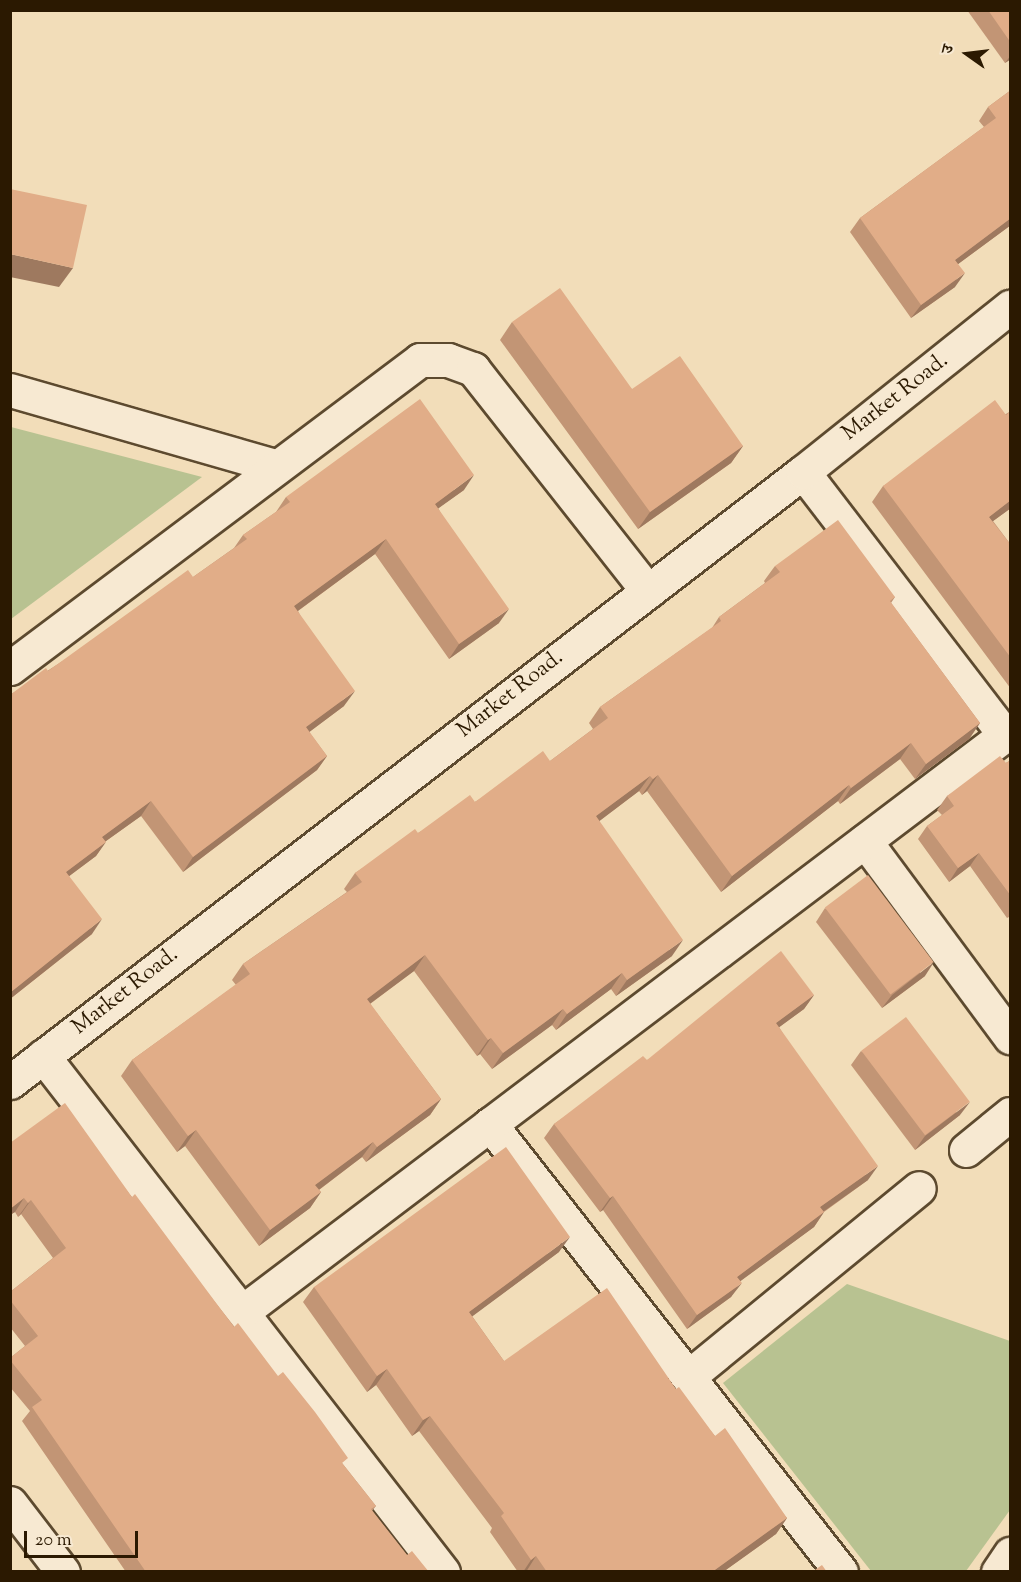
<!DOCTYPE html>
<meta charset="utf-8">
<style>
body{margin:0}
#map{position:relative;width:1021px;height:1582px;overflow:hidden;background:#f2ddb9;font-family:"Sorts Mill Goudy","Noto Serif Devanagari",serif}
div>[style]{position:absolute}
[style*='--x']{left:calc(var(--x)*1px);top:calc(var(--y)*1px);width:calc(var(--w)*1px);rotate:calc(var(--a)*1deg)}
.green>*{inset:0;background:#b8c291}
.roads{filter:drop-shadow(2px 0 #5d4a2f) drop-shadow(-2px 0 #5d4a2f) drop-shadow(0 2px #5d4a2f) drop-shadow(0 -2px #5d4a2f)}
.minor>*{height:33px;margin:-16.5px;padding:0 16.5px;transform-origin:16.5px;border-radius:16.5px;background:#f7e9d2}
.wall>*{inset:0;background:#c29575}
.shaded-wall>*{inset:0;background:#9e795f}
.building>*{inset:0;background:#e1ad88;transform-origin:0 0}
span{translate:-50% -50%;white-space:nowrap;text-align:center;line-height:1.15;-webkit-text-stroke:4.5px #f7e9d2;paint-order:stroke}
.street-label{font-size:22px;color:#2b1901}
.frame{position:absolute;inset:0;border:12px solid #2b1901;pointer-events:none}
.north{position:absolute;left:937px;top:24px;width:60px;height:60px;-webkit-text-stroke:4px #f7e9d2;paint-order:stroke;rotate:284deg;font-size:16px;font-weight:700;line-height:24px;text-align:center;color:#2b1901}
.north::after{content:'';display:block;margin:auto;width:21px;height:27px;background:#2b1901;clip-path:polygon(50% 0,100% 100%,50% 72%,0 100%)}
.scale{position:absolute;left:24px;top:1531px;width:114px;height:27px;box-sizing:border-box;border:3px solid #2b1901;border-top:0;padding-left:8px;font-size:18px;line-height:21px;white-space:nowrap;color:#2b1901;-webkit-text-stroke:4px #f7e9d2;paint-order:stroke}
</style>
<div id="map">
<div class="green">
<div style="clip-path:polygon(11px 427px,202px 477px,11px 619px)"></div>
<div style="clip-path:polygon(847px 1284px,1010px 1341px,1010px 1510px,966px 1571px,871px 1571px,723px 1383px)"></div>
</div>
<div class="roads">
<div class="minor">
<div style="--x:10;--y:390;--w:276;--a:16"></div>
<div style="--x:803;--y:472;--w:332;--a:52.5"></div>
<div style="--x:10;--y:668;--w:513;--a:-36.91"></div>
<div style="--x:420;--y:360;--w:28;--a:0"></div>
<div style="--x:448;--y:360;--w:27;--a:20"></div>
<div style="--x:473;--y:369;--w:283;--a:51.8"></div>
<div style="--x:865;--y:841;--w:244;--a:53.5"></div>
<div style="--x:43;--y:1056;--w:653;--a:52.22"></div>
<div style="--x:10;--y:1082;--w:1000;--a:-37.57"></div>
<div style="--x:803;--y:472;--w:265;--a:-38.6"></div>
<div style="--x:490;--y:1124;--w:569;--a:51.92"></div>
<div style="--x:966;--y:1150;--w:57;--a:-39.3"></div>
<div style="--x:242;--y:1312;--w:963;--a:-37.11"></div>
<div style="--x:688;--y:1377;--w:298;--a:-39.3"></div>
<div style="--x:10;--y:1503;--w:87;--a:52.5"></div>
<div style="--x:998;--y:1572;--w:22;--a:-56"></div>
</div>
</div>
<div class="wall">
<div style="clip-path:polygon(967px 10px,1011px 10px,1011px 59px,1005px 63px)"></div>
<div style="clip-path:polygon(1011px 90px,1011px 225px,958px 264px,955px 287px,911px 318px,850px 232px,860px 218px,984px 127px,979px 121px,988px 107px)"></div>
<div style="clip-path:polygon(512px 322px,632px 389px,743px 446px,731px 463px,638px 529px,500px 340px)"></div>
<div style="clip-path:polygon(1011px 411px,1011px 508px,993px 521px,1011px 545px,1011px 689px,872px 502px,883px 486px)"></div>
<div style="clip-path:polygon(464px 490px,438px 508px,499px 623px,449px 659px,375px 554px,298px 611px,344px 706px,309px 732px,327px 756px,317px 770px,183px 872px,141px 816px,106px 841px,96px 856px,69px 876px,92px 934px,10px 999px,10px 695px,193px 577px,234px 548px,243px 535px,276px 512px,286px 497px)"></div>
<div style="clip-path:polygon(775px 566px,895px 597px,891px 603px,980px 723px,969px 739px,915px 779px,900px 759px,840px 804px,838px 801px,721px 892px,647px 791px,642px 795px,639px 791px,599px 821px,672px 956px,616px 996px,611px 989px,556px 1030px,552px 1025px,492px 1069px,480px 1054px,477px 1056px,414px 971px,370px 1004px,441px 1099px,430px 1115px,366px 1162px,362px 1157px,319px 1190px,321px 1192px,310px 1208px,259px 1246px,185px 1146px,177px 1152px,121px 1076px,132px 1060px,236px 985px,232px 980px,243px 964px,347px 892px,344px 889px,355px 873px,418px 833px,550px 761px,593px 729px,589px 723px,600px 707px,712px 628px,719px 617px,765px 583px,764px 581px)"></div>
<div style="clip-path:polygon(1011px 760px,1011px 916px,1007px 918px,970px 866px,949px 882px,918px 839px,927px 826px,942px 815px,937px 810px,947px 796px)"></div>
<div style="clip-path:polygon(825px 908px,925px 976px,882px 1008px,816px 922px)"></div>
<div style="clip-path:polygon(814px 995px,804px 1009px,779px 1027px,868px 1180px,824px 1212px,814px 1227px,740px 1281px,731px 1297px,687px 1329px,603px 1210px,600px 1212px,544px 1138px,554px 1124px,647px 1060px)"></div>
<div style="clip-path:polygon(861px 1051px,960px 1115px,915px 1150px,851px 1065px)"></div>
<div style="clip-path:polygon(10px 1143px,132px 1197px,376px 1506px,372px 1511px,407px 1555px,429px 1572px,126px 1572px,22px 1421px,30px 1411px,10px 1387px,10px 1358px,25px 1346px,10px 1327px,10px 1292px,53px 1258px,21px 1214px,18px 1217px,15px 1212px,10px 1215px)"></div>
<div style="clip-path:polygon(559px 1252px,472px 1316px,504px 1361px,676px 1389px,715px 1436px,787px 1518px,776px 1534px,723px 1572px,518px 1572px,490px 1532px,492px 1528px,419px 1431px,412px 1436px,376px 1385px,367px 1392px,303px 1302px,314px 1287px)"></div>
</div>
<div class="shaded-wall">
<div style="clip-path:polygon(1011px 55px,1011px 59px,1005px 63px)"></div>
<div style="clip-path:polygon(1011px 218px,1011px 225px,946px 273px,955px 260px)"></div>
<div style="clip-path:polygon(10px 254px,73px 268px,59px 287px,10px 277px)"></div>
<div style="clip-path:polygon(965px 273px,955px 287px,911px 318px,921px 305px)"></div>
<div style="clip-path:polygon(743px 446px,731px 463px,638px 529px,650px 512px)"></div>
<div style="clip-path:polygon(474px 475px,464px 490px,425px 518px,435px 504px)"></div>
<div style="clip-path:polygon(1011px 500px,1011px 508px,978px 532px,989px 517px)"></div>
<div style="clip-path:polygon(386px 539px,375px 554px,284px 621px,294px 606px)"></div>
<div style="clip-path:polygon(509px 609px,499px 623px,449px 659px,459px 644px)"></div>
<div style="clip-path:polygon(355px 691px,344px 706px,296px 742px,306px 727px)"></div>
<div style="clip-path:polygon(980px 723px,969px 739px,915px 779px,926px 764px)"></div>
<div style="clip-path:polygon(911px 743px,900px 759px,840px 804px,851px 788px)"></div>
<div style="clip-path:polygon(327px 756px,317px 770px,183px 872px,193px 857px)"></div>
<div style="clip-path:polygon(658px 775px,647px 791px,642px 795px,653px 779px)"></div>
<div style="clip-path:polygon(650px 776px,639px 791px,585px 832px,596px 816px)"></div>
<div style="clip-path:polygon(849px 785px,838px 801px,721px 892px,732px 876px)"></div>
<div style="clip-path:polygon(151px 801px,141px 816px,92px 851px,102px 837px)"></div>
<div style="clip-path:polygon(106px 842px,96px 856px,56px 886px,66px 872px)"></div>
<div style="clip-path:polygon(979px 853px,970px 866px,949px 882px,958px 868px)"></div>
<div style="clip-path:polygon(102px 919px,92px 934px,10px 999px,11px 992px)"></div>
<div style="clip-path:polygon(683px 940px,672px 956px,616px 996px,627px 980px)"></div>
<div style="clip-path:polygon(425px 955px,414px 971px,356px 1014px,367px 999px)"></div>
<div style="clip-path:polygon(934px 962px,925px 976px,882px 1008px,892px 995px)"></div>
<div style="clip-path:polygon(622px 973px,611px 989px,556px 1030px,567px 1014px)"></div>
<div style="clip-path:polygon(814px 995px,804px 1009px,766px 1037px,776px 1023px)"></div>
<div style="clip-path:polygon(563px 1009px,552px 1025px,492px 1069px,503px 1053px)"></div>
<div style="clip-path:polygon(491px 1038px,480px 1054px,477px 1056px,488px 1040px)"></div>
<div style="clip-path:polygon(441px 1099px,430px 1115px,366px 1162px,377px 1147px)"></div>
<div style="clip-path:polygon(970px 1102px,960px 1115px,915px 1150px,925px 1136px)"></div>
<div style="clip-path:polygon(196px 1130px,185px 1146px,177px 1152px,188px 1136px)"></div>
<div style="clip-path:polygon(373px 1142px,362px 1157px,304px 1201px,315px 1185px)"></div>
<div style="clip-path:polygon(878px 1166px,868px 1180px,810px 1221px,820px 1207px)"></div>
<div style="clip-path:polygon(321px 1192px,310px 1208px,259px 1246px,270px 1230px)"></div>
<div style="clip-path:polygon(613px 1196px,603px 1210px,600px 1212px,610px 1198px)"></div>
<div style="clip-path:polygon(24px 1198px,15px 1212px,10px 1215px,10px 1209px)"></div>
<div style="clip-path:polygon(31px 1200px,21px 1214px,18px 1217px,28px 1203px)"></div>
<div style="clip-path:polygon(824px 1212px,814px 1227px,727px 1291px,737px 1277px)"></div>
<div style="clip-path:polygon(570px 1237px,559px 1252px,458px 1327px,469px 1312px)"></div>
<div style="clip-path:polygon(742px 1283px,731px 1297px,687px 1329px,697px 1315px)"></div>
<div style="clip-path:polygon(387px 1369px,376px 1385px,367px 1392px,377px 1376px)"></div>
<div style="clip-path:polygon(430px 1416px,419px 1431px,412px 1436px,423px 1420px)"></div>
<div style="clip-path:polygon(787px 1518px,776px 1534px,723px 1572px,712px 1572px)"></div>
<div style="clip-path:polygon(536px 1556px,526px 1572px,523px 1572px,531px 1560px)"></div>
</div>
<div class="building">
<div style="clip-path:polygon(988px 10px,1011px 10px,1011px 43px)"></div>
<div style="clip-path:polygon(1011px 90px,1011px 218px,955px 260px,965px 273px,921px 305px,860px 218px,996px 118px,988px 107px)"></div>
<div style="clip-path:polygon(10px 189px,87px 205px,73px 268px,10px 254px)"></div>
<div style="clip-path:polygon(560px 288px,632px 389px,680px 356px,743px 446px,650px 512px,512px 322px)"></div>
<div style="clip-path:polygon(420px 399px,474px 475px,435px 504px,509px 609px,459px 644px,386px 539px,294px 606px,355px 691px,306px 727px,327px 756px,193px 857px,151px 801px,102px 837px,106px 842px,66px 872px,102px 919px,11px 992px,10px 695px,46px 668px,48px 671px,188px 570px,193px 577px,247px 539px,243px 535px,290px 502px,286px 497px)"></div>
<div style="clip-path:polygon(995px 400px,1006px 415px,1011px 411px,1011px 500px,989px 517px,1011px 545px,1011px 658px,883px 486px)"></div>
<div style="clip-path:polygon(838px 520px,895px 597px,890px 601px,980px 723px,926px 764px,911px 743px,851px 788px,849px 785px,732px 876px,658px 775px,653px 779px,650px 776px,596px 816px,683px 940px,627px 980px,622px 973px,567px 1014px,563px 1009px,503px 1053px,491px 1038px,488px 1040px,425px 955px,367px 999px,441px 1099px,377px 1147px,373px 1142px,315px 1185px,321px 1192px,270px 1230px,196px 1130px,188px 1136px,132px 1060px,250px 974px,243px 964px,362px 882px,355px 873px,415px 829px,418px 833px,470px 795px,475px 802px,543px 751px,550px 761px,608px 718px,600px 707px,721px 621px,719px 617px,780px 572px,775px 566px)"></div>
<div style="clip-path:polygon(1000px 756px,1006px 763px,1011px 760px,1011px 896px,979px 853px,958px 868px,927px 826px,954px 806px,947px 796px)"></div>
<div style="left:868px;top:875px;width:109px;height:54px;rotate:53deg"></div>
<div style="clip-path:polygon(781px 951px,814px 995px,776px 1023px,878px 1166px,820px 1207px,824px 1212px,737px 1277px,742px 1283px,697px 1315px,613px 1196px,610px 1198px,554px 1124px,643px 1056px,647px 1060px)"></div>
<div style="left:906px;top:1017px;width:106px;height:56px;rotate:53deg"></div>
<div style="clip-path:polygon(65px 1103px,132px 1197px,135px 1194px,234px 1327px,238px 1323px,278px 1376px,283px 1372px,315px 1412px,348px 1458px,342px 1463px,376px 1506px,371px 1509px,407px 1555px,412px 1551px,429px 1572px,146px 1572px,32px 1407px,42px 1400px,10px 1360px,10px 1358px,38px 1336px,10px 1300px,10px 1292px,66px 1248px,31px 1200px,28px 1203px,24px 1198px,10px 1209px,10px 1143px)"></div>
<div style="clip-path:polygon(506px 1147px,570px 1237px,469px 1312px,504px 1361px,607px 1288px,676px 1389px,679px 1387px,715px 1436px,725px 1428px,787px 1518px,712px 1572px,547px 1572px,536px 1556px,531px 1560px,501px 1516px,504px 1513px,430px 1416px,423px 1420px,387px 1369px,377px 1376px,314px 1287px)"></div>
<div style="clip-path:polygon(822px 1565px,827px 1572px,812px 1572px)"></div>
</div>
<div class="street-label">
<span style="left:896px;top:398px;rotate:-38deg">Market Road.</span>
<span style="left:511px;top:695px;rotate:-38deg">Market Road.</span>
<span style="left:126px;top:992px;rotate:-38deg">Market Road.</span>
</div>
<div class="frame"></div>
<div class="north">उ</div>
<div class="scale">20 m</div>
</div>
